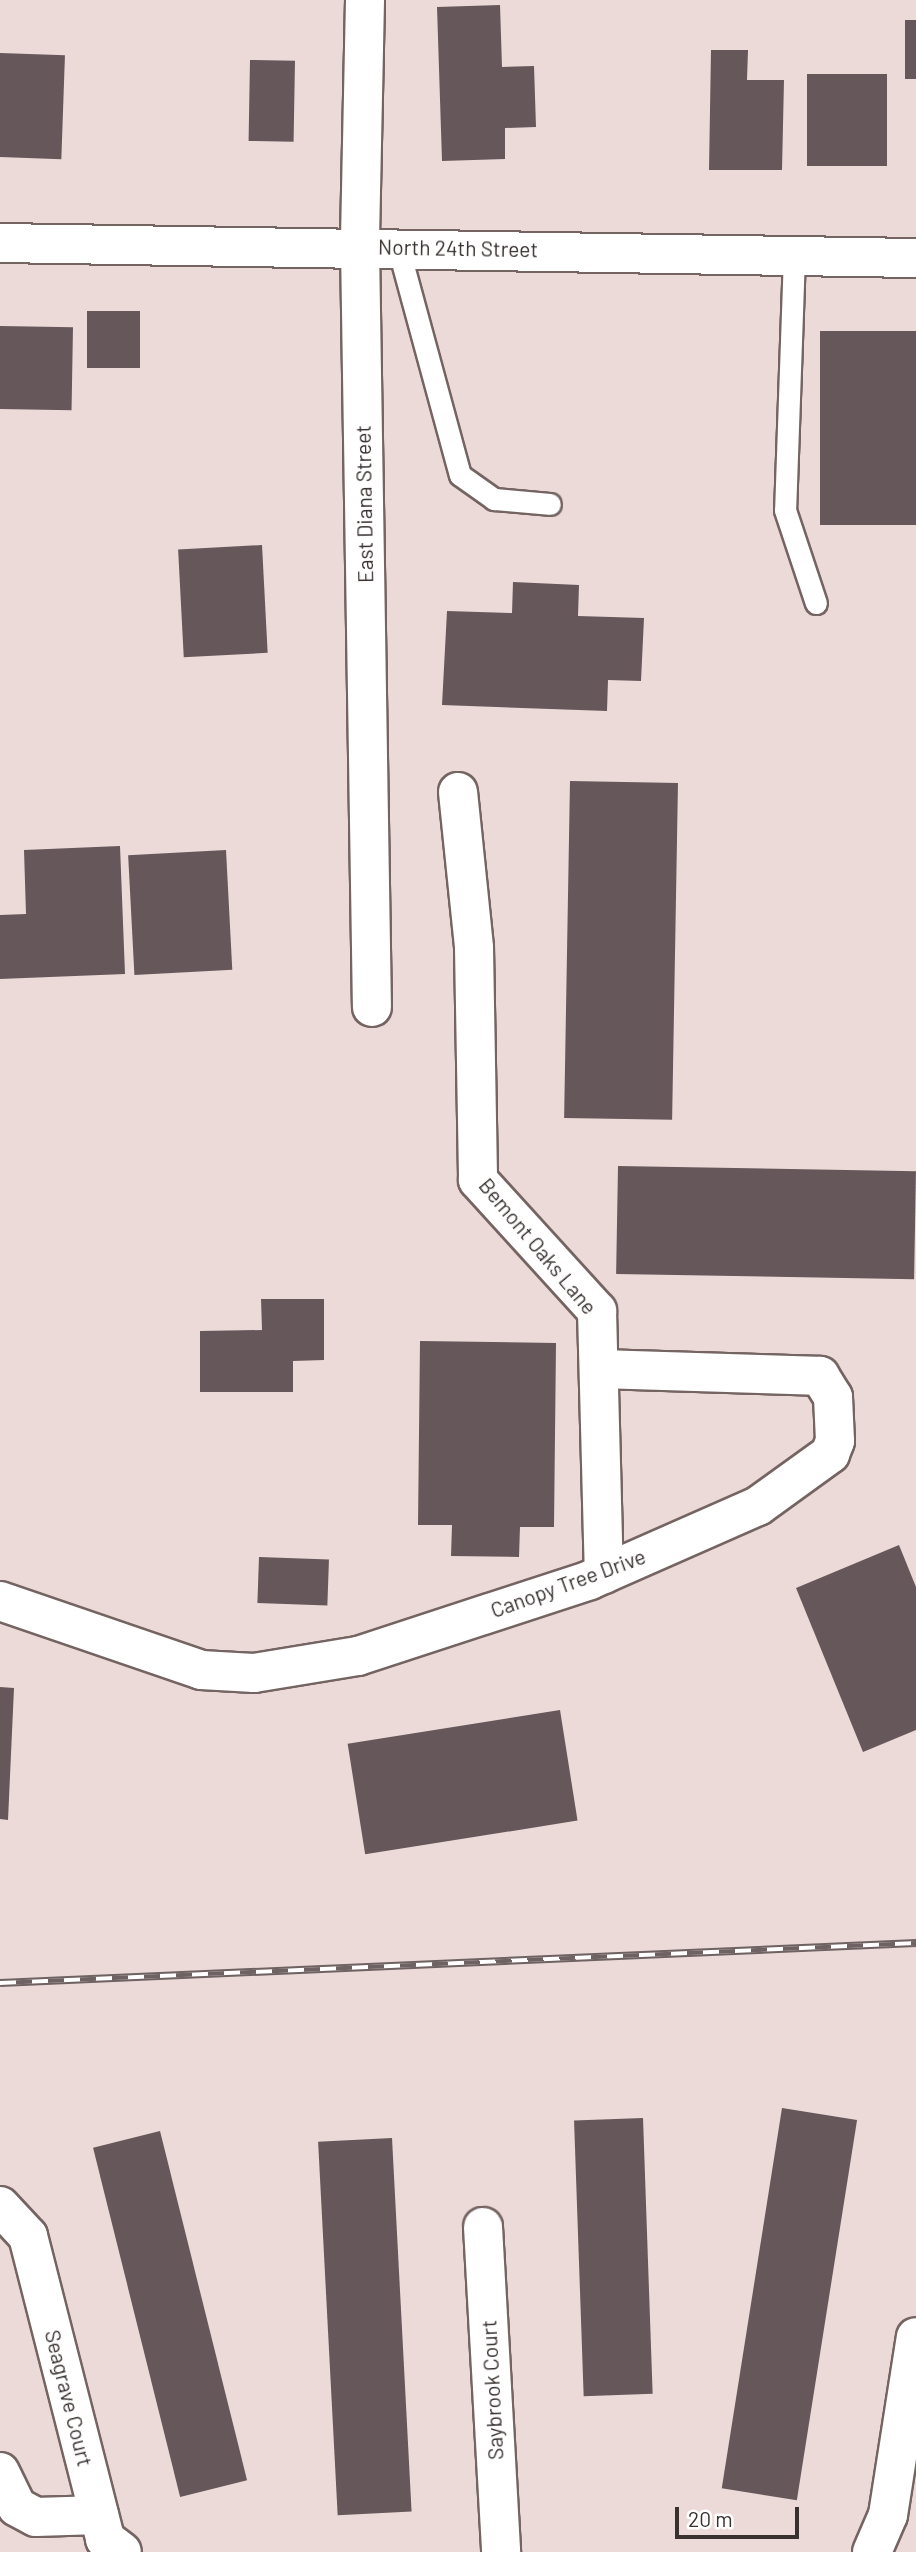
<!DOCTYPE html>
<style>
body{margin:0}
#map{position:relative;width:916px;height:2552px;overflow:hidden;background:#ecdad8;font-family:Barlow,sans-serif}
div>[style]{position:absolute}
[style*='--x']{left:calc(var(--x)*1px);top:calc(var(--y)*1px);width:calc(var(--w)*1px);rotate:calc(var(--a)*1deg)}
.building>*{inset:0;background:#66575b;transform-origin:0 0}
.roads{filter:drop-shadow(2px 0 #746462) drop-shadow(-2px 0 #746462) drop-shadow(0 2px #746462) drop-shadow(0 -2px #746462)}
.service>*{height:21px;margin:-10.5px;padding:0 10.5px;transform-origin:10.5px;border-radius:10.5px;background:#fff}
.minor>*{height:38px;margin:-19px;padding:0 19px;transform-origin:19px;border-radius:19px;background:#fff}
.rail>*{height:8px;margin-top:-4px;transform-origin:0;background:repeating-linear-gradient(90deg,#fff 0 16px,#6e6362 0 32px);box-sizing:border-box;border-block:2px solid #6e6362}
span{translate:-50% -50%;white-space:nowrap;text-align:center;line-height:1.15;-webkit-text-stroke:7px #fff;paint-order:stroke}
.street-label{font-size:21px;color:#383130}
.scale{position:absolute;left:675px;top:2507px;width:124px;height:32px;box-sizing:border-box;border:4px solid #383130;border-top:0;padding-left:9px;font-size:21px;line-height:24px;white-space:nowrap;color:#383130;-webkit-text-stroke:5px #fff;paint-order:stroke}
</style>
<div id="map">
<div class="building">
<div style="clip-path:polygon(500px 5px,502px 67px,534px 66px,536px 127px,505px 128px,505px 159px,442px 161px,437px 7px)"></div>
<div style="left:905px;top:20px;width:11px;height:59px"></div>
<div style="clip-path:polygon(711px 50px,748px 50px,747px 80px,784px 80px,782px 170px,709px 170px)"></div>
<div style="left:0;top:53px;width:65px;height:104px;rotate:2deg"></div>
<div style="left:250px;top:60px;width:45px;height:81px;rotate:1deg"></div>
<div style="left:807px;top:74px;width:80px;height:92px"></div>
<div style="left:87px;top:311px;width:53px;height:57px"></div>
<div style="left:0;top:326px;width:73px;height:83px;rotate:1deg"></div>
<div style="left:820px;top:331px;width:96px;height:194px"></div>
<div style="left:262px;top:545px;width:108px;height:84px;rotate:87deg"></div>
<div style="clip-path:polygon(513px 582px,579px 585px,578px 616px,644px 618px,641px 681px,608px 680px,607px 711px,442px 705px,447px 611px,512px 613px)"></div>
<div style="left:570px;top:781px;width:108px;height:337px;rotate:1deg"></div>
<div style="clip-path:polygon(120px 846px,125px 974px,0 979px,0 915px,26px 914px,24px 850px)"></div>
<div style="left:226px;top:850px;width:120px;height:98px;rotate:87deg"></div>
<div style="left:618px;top:1166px;width:298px;height:108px;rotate:1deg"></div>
<div style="clip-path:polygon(261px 1299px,324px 1299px,324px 1360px,293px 1361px,293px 1392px,200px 1392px,200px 1331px,262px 1330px)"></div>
<div style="clip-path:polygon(420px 1341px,556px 1343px,554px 1527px,520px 1527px,519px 1557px,451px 1556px,452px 1525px,418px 1525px)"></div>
<div style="clip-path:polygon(899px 1545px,916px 1587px,916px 1730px,863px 1752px,796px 1588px)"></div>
<div style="left:259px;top:1557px;width:70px;height:46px;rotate:2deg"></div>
<div style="clip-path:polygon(0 1687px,14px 1688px,8px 1820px,0 1819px)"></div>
<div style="left:560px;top:1710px;width:112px;height:215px;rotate:81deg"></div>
<div style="left:782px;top:2108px;width:76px;height:385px;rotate:9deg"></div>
<div style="left:643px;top:2118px;width:276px;height:69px;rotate:88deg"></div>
<div style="left:160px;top:2131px;width:360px;height:69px;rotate:76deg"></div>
<div style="left:392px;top:2138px;width:374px;height:74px;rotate:87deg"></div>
</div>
<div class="roads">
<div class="service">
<div style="--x:398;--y:247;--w:236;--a:74.8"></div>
<div style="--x:460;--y:475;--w:42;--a:35.2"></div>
<div style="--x:494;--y:499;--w:56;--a:5.1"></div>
<div style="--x:794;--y:255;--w:255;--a:92"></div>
<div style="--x:785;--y:510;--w:98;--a:71.6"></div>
</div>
<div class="minor">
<div style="--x:365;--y:0;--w:247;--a:91.2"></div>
<div style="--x:360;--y:247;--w:760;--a:89.1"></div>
<div style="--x:0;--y:243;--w:916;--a:0.94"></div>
<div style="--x:458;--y:792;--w:157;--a:84.1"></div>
<div style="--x:474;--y:948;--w:232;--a:89"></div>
<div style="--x:478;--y:1180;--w:177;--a:47.7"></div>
<div style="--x:597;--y:1311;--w:263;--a:88.5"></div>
<div style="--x:0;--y:1601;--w:213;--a:18.9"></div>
<div style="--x:201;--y:1670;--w:53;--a:3.2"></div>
<div style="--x:254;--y:1673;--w:105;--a:-9.3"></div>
<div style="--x:358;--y:1656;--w:244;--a:-18.1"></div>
<div style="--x:590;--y:1580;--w:184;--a:-23.8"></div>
<div style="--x:758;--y:1506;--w:89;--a:-35.8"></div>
<div style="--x:830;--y:1454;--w:14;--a:-69"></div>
<div style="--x:835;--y:1441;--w:44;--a:-92.6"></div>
<div style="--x:833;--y:1397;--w:25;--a:-122"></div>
<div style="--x:820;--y:1376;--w:217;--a:-178.2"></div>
<div style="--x:0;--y:2206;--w:41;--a:47"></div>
<div style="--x:28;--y:2236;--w:313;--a:75.7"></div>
<div style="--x:105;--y:2539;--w:21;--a:37"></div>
<div style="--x:483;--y:2227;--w:325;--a:86.8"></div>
<div style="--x:0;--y:2472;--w:39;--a:64"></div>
<div style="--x:17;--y:2507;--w:21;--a:28"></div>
<div style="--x:36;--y:2517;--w:63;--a:-1.8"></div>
<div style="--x:872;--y:2552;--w:40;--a:-66.6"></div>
<div style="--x:888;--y:2515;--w:180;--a:-81.1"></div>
</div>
</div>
<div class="rail">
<div style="--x:0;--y:1983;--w:917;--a:-2.5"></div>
</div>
<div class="street-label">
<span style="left:458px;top:248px;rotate:1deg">North 24th Street</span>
<span style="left:364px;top:504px;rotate:-91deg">East Diana Street</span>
<span style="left:538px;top:1246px;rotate:50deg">Bemont Oaks Lane</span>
<span style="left:568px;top:1583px;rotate:-20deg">Canopy Tree Drive</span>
<span style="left:492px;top:2390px;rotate:-93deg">Saybrook Court</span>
<span style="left:69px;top:2398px;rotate:76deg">Seagrave Court</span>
</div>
<div class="scale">20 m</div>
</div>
